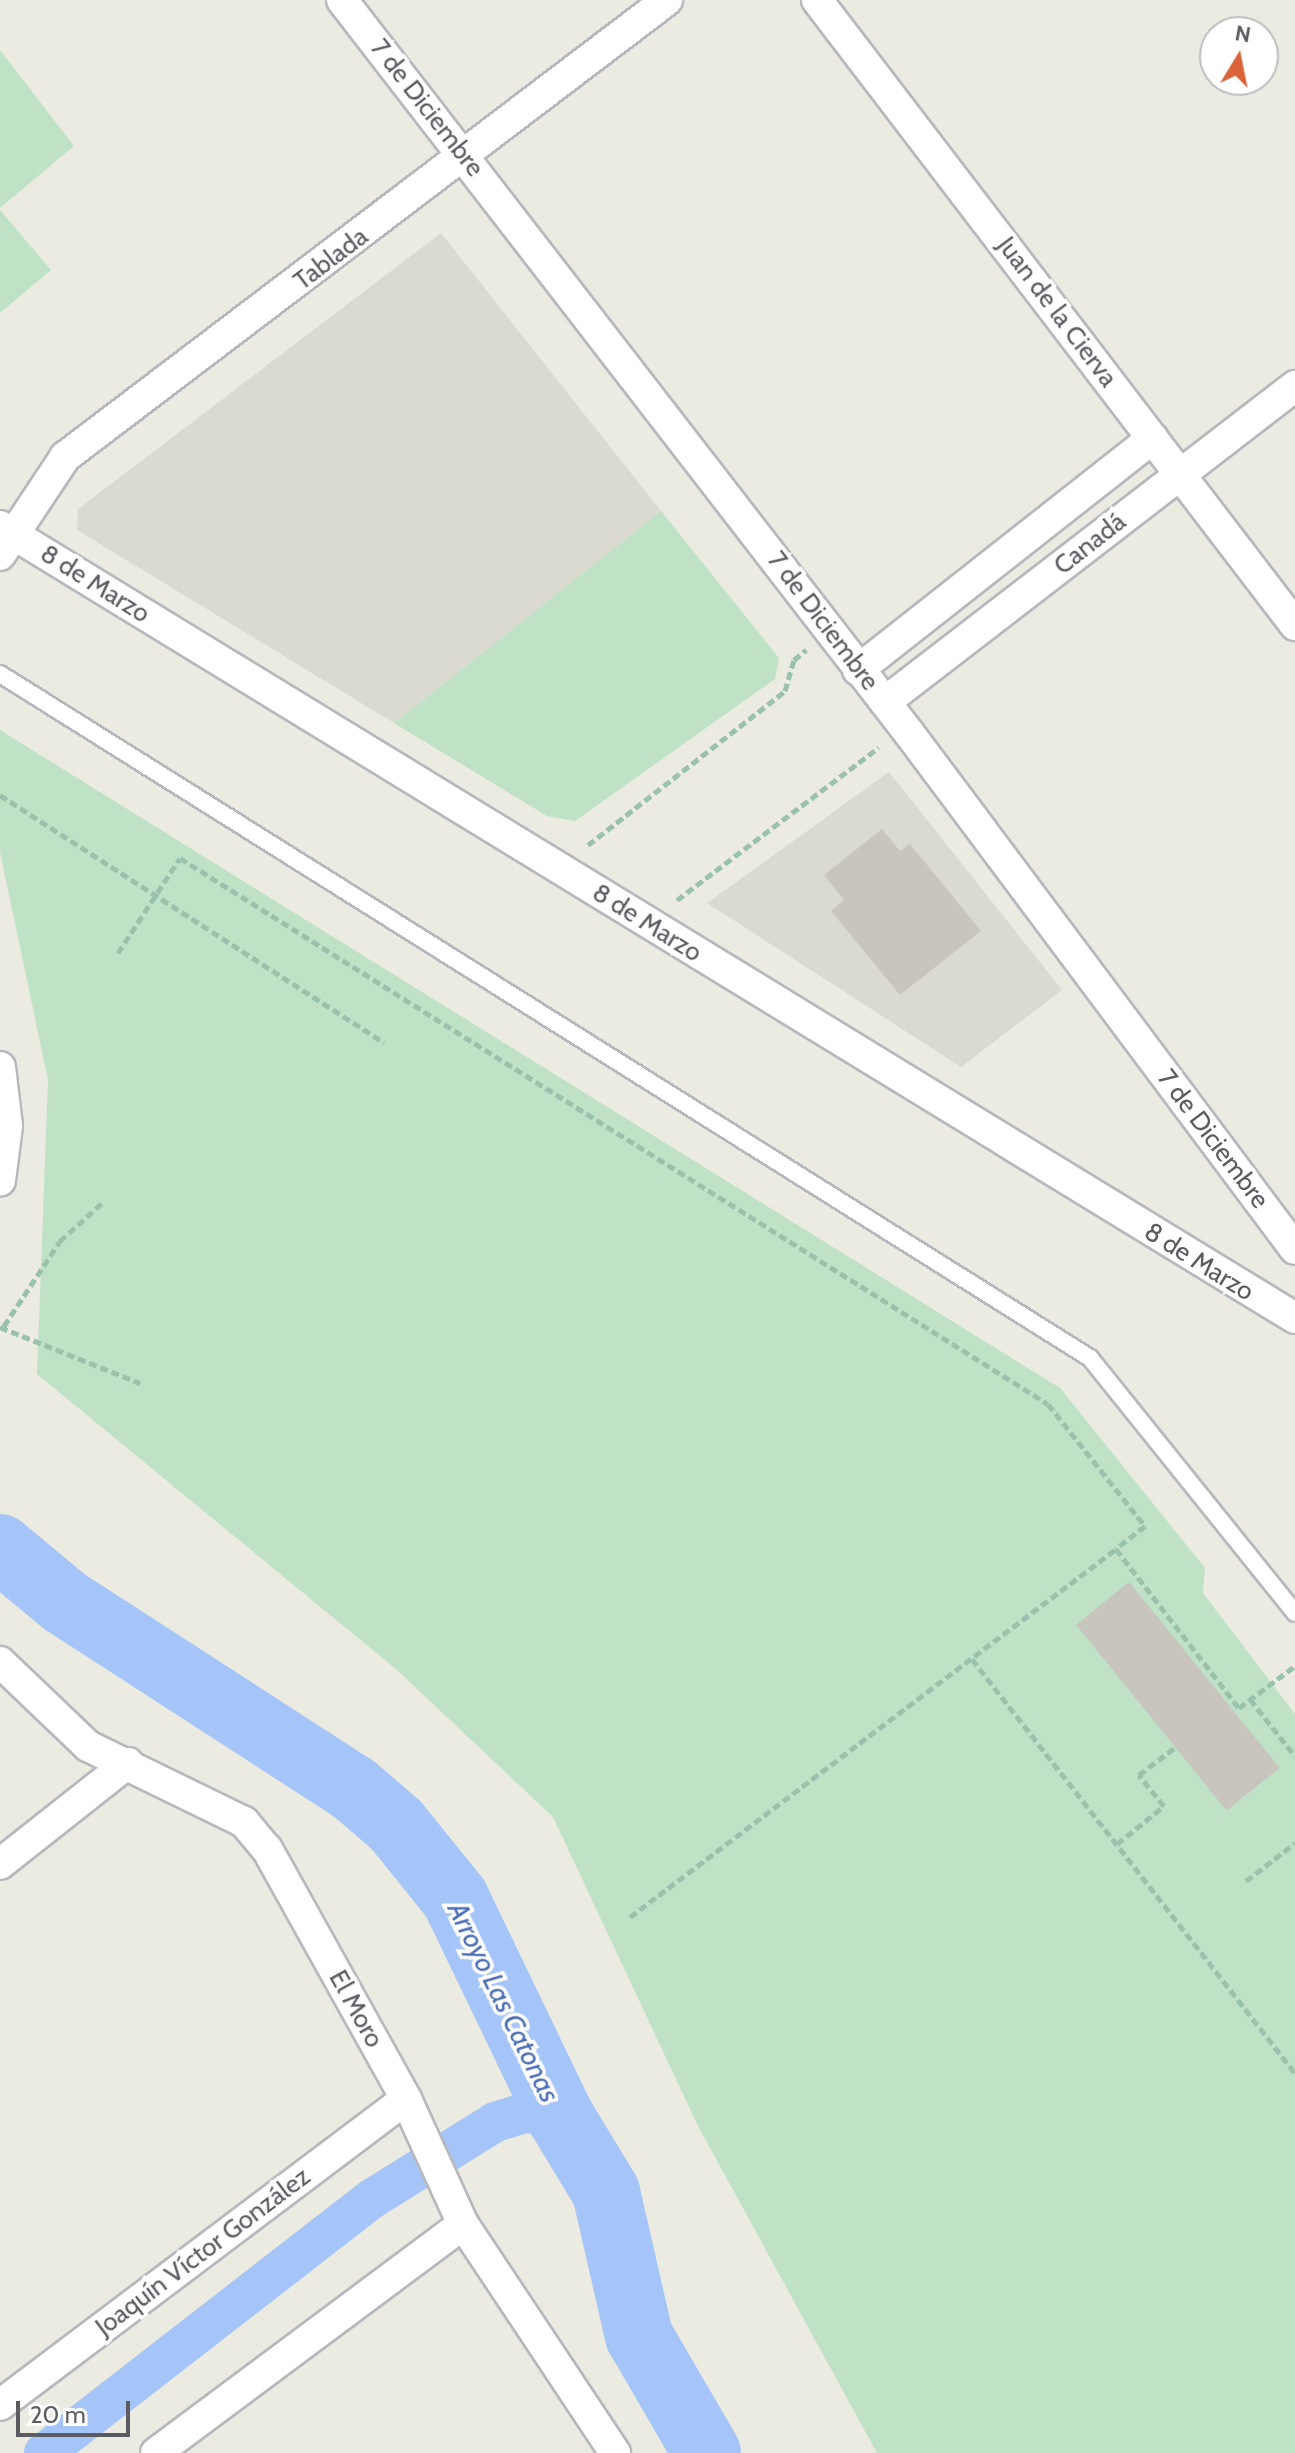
<!DOCTYPE html>
<meta charset="utf-8">
<style>
body{margin:0}
#map{position:relative;width:1295px;height:2453px;overflow:hidden;background:#ebebe1;font-family:Cabin,sans-serif}
div>[style]{position:absolute}
[style*='--x']{left:calc(var(--x)*1px);top:calc(var(--y)*1px);width:calc(var(--w)*1px);rotate:calc(var(--a)*1deg)}
.education>*{inset:0;background:#dbdad0}
.green>*{inset:0;background:#bfe1c6}
.canal>*{height:40px;margin:-20px;padding:0 20px;transform-origin:20px;border-radius:20px;background:#a5c4f7}
.river>*{height:68px;margin:-34px;padding:0 34px;transform-origin:34px;border-radius:34px;background:#a5c4f7}
.building>*{inset:0;background:#c7c5be;transform-origin:0 0}
.path>*{height:5px;margin-top:-2.5px;transform-origin:0;background:repeating-linear-gradient(90deg,#9ac1ac 0 8px,transparent 0 12px)}
.roads{filter:drop-shadow(2px 0 #b7b8bd) drop-shadow(-2px 0 #b7b8bd) drop-shadow(0 2px #b7b8bd) drop-shadow(0 -2px #b7b8bd)}
.lane>*{height:16px;margin:-8px;padding:0 8px;transform-origin:8px;border-radius:8px;background:#fff}
.street>*{height:30px;margin:-15px;padding:0 15px;transform-origin:15px;border-radius:15px;background:#fff}
span{translate:-50% -50%;white-space:nowrap;text-align:center;line-height:1.15;-webkit-text-stroke:7px #fff;paint-order:stroke}
.street-label{font-size:26px;color:#5a5c61}
.water-label{font-size:28px;color:#4b6cb8;font-style:italic}
.north{position:absolute;left:1199px;top:16px;width:80px;height:80px;box-sizing:border-box;background:#fff;border:2px solid #bdbec0;border-radius:50%;rotate:10deg;font-size:22px;font-weight:700;line-height:32px;text-align:center;color:#5a5c61}
.north::after{content:'';display:block;margin:auto;width:28px;height:36px;background:#da6339;clip-path:polygon(50% 0,100% 100%,50% 72%,0 100%)}
.scale{position:absolute;left:16px;top:2401px;width:114px;height:36px;box-sizing:border-box;border:4px solid #5a5c61;border-top:0;padding-left:10px;font-size:24px;line-height:28px;white-space:nowrap;color:#5a5c61;-webkit-text-stroke:6px #fff;paint-order:stroke}
</style>
<div id="map">
<div class="education">
<div style="clip-path:polygon(441px 233px,661px 511px,394px 723px,77px 530px,78px 509px)"></div>
<div style="clip-path:polygon(889px 772px,1062px 990px,961px 1067px,707px 903px)"></div>
</div>
<div class="green">
<div style="clip-path:polygon(0 50px,74px 146px,0 208px)"></div>
<div style="clip-path:polygon(0 210px,51px 270px,0 313px)"></div>
<div style="clip-path:polygon(661px 511px,779px 658px,775px 679px,575px 821px,547px 816px,394px 723px)"></div>
<div style="clip-path:polygon(0 730px,1060px 1388px,1205px 1568px,1203px 1593px,1295px 1714px,1295px 2453px,877px 2453px,698px 2126px,553px 1817px,397px 1670px,37px 1374px,48px 1080px,0 852px)"></div>
</div>
<div class="canal">
<div style="--x:44;--y:2453;--w:416;--a:-37.8"></div>
<div style="--x:373;--y:2198;--w:144;--a:-31.9"></div>
<div style="--x:495;--y:2122;--w:31;--a:-17"></div>
<div style="--x:525;--y:2113;--w:35;--a:5"></div>
</div>
<div class="river">
<div style="--x:0;--y:1548;--w:85;--a:39.7"></div>
<div style="--x:65;--y:1602;--w:343;--a:32.9"></div>
<div style="--x:353;--y:1788;--w:57;--a:40.7"></div>
<div style="--x:396;--y:1825;--w:94;--a:51.1"></div>
<div style="--x:455;--y:1898;--w:242;--a:64.3"></div>
<div style="--x:560;--y:2116;--w:89;--a:58.8"></div>
<div style="--x:606;--y:2192;--w:148;--a:77.1"></div>
<div style="--x:639;--y:2336;--w:135;--a:59.8"></div>
</div>
<div class="building">
<div style="clip-path:polygon(882px 829px,900px 851px,910px 844px,981px 931px,900px 995px,831px 911px,844px 900px,824px 875px)"></div>
<div style="left:1129px;top:1582px;width:239px;height:68px;rotate:51deg"></div>
</div>
<div class="path">
<div style="--x:0;--y:795;--w:457;--a:32.8"></div>
<div style="--x:588;--y:845;--w:250;--a:-38"></div>
<div style="--x:785;--y:691;--w:32;--a:-74"></div>
<div style="--x:794;--y:660;--w:16;--a:-40"></div>
<div style="--x:677;--y:900;--w:253;--a:-37.1"></div>
<div style="--x:118;--y:953;--w:113;--a:-56.9"></div>
<div style="--x:180;--y:858;--w:1025;--a:32.17"></div>
<div style="--x:1048;--y:1404;--w:156;--a:51.5"></div>
<div style="--x:1145;--y:1526;--w:37;--a:142"></div>
<div style="--x:1116;--y:1549;--w:201;--a:52.3"></div>
<div style="--x:1239;--y:1708;--w:70;--a:-36.9"></div>
<div style="--x:4;--y:1326;--w:102;--a:-56.6"></div>
<div style="--x:60;--y:1241;--w:58;--a:-42.2"></div>
<div style="--x:0;--y:1327;--w:151;--a:21.8"></div>
<div style="--x:972;--y:1659;--w:525;--a:52.04"></div>
<div style="--x:1250;--y:1699;--w:73;--a:51.7"></div>
<div style="--x:1117;--y:1844;--w:60;--a:-39"></div>
<div style="--x:1164;--y:1806;--w:40;--a:-129"></div>
<div style="--x:1139;--y:1775;--w:44;--a:-37.6"></div>
<div style="--x:1246;--y:1881;--w:62;--a:-37.8"></div>
<div style="--x:630;--y:1917;--w:610;--a:-37.13"></div>
</div>
<div class="roads">
<div class="lane">
<div style="--x:0;--y:674;--w:1287;--a:32.11"></div>
<div style="--x:1090;--y:1358;--w:327;--a:51.2"></div>
</div>
<div class="street">
<div style="--x:342;--y:0;--w:927;--a:52.28"></div>
<div style="--x:909;--y:733;--w:644;--a:53.2"></div>
<div style="--x:817;--y:0;--w:787;--a:52.59"></div>
<div style="--x:0;--y:526;--w:1518;--a:31.45"></div>
<div style="--x:0;--y:555;--w:118;--a:-56.4"></div>
<div style="--x:65;--y:457;--w:756;--a:-37.2"></div>
<div style="--x:858;--y:670;--w:375;--a:-38.2"></div>
<div style="--x:885;--y:702;--w:518;--a:-37.62"></div>
<div style="--x:0;--y:1067;--w:59;--a:83.2"></div>
<div style="--x:7;--y:1126;--w:55;--a:97.3"></div>
<div style="--x:0;--y:1662;--w:122;--a:43.7"></div>
<div style="--x:88;--y:1746;--w:174;--a:26"></div>
<div style="--x:244;--y:1822;--w:35;--a:50"></div>
<div style="--x:267;--y:1849;--w:286;--a:60.9"></div>
<div style="--x:406;--y:2099;--w:137;--a:65.5"></div>
<div style="--x:463;--y:2224;--w:275;--a:56.4"></div>
<div style="--x:0;--y:1864;--w:163;--a:-38.3"></div>
<div style="--x:0;--y:2405;--w:508;--a:-37.01"></div>
<div style="--x:156;--y:2453;--w:383;--a:-36.7"></div>
</div>
</div>
<div class="street-label">
<span style="left:427px;top:108px;rotate:52deg">7 de Diciembre</span>
<span style="left:331px;top:259px;rotate:-37deg">Tablada</span>
<span style="left:1057px;top:312px;rotate:53deg">Juan de la Cierva</span>
<span style="left:1090px;top:544px;rotate:-38deg">Canadá</span>
<span style="left:95px;top:584px;rotate:32deg">8 de Marzo</span>
<span style="left:823px;top:621px;rotate:53deg">7 de Diciembre</span>
<span style="left:647px;top:923px;rotate:32deg">8 de Marzo</span>
<span style="left:1213px;top:1139px;rotate:53deg">7 de Diciembre</span>
<span style="left:1199px;top:1262px;rotate:32deg">8 de Marzo</span>
<span style="left:356px;top:2009px;rotate:61deg">El Moro</span>
<span style="left:203px;top:2252px;rotate:-37deg">Joaquín Víctor González</span>
</div>
<div class="water-label">
<span style="left:504px;top:2002px;rotate:64deg">Arroyo Las Catonas</span>
</div>
<div class="north">N</div>
<div class="scale">20 m</div>
</div>
